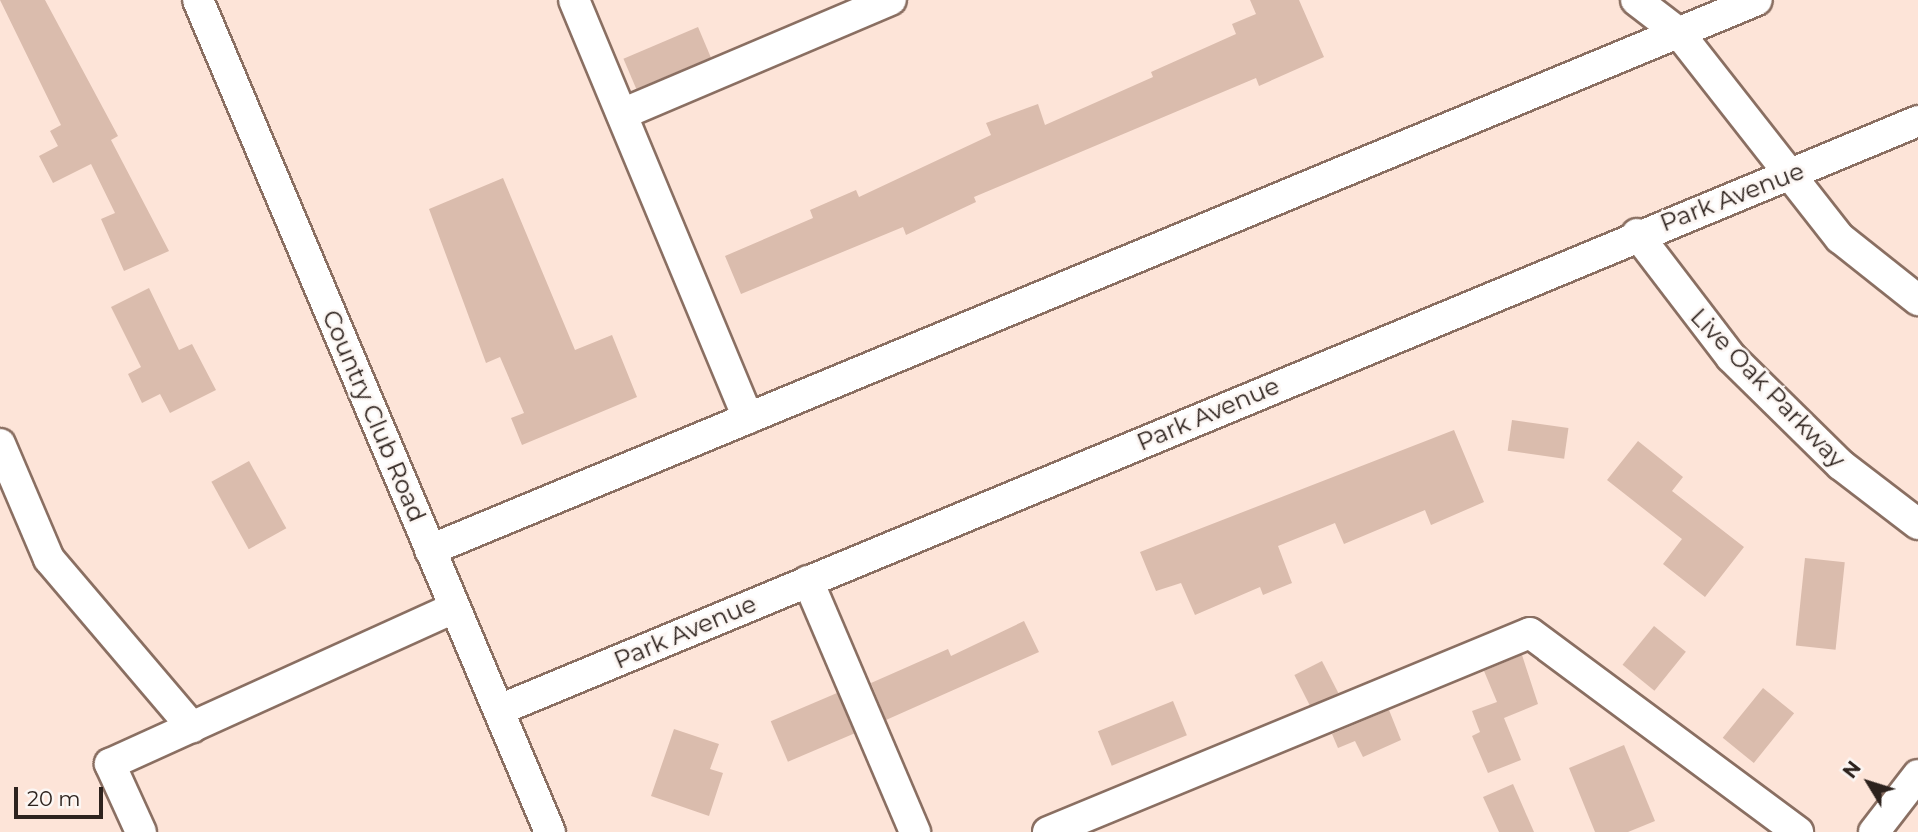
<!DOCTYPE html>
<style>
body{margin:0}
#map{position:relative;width:1918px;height:832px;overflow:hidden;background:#fde4d8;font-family:Montserrat,sans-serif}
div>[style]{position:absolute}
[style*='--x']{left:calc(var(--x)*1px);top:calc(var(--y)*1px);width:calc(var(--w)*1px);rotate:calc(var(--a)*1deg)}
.building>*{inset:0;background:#dabcad;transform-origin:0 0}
.roads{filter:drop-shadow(2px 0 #8a6f62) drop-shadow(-2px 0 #8a6f62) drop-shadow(0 2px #8a6f62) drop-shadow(0 -2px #8a6f62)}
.minor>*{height:30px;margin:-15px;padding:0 15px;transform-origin:15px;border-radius:15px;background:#fff}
span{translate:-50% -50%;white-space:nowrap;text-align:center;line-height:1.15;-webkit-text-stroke:5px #fcf6f3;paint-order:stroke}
.street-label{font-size:24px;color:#2d221d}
.north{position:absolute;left:1834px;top:748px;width:70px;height:70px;-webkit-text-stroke:5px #fcf6f3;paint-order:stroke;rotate:308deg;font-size:19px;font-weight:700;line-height:28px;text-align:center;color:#2d221d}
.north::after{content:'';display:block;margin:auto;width:24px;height:32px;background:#2d221d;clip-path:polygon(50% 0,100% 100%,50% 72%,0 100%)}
.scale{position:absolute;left:14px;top:787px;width:89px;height:32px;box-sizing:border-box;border:4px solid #2d221d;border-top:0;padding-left:9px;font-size:21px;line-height:24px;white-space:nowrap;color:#2d221d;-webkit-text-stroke:5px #fcf6f3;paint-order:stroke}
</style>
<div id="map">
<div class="building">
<div style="clip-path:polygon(0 0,45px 0,118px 136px,111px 140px,169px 251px,124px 271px,101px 219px,115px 213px,91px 164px,53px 183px,39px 156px,58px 146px,50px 131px,61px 125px)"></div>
<div style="clip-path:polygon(1250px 0,1299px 0,1324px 57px,1259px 86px,1256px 78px,974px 197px,976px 202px,906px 235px,903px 227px,741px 294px,725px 256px,813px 218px,810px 210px,856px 190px,859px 197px,991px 135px,986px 123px,1038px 104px,1045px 125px,1153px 77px,1151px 72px,1236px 34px,1232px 24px,1256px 14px)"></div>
<div style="left:698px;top:27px;width:33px;height:81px;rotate:67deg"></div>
<div style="clip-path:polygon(503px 178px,575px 350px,612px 335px,637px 397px,522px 445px,511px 418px,524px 413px,500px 357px,486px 363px,429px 209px)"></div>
<div style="clip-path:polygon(149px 288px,179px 350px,192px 344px,216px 390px,170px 413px,160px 394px,142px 403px,128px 374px,141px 367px,111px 307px)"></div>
<div style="left:1512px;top:420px;width:57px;height:31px;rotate:8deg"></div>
<div style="clip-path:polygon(1454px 430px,1484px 502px,1431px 525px,1425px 510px,1344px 544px,1335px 523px,1278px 546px,1292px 583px,1263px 595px,1260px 587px,1195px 615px,1181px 583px,1156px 591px,1140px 552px)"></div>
<div style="clip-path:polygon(1638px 441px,1683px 477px,1672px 491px,1744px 547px,1705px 597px,1663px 564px,1682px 539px,1607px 480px)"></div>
<div style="left:249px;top:461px;width:77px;height:43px;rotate:61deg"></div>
<div style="left:1805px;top:558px;width:40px;height:88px;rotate:6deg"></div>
<div style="clip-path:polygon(1024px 621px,1039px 652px,886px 720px,871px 683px,948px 649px,951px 656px)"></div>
<div style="left:1654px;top:626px;width:41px;height:50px;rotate:39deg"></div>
<div style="clip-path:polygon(1522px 655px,1538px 704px,1504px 718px,1521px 760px,1488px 773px,1472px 736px,1480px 732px,1472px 711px,1497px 702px,1484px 671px)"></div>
<div style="left:1322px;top:661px;width:36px;height:31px;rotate:63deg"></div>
<div style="left:1763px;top:688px;width:40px;height:64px;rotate:39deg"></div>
<div style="left:837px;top:693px;width:44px;height:72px;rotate:67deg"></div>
<div style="left:1173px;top:701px;width:37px;height:81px;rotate:68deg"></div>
<div style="clip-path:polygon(1389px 710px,1401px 740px,1363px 757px,1355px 741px,1338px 748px,1332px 734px)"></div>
<div style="clip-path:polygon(674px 729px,719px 744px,710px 769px,723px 773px,709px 816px,651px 796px)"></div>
<div style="clip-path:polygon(1624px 745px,1655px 821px,1628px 832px,1595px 832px,1569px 768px)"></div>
<div style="clip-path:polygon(1513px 784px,1534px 832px,1499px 832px,1483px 797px)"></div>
</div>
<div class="roads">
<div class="minor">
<div style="--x:198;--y:0;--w:903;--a:67.07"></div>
<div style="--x:574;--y:0;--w:453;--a:67.4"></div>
<div style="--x:1636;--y:0;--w:54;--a:37.5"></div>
<div style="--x:1679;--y:33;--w:261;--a:51.9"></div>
<div style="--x:1840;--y:238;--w:100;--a:38.5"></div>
<div style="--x:622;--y:114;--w:292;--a:-23"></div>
<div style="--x:1637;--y:234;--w:155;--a:52.6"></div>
<div style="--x:1731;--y:357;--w:154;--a:44.5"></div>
<div style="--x:1841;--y:465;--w:97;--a:37.5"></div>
<div style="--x:0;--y:444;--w:125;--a:66.9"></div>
<div style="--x:49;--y:559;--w:221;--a:49.6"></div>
<div style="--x:430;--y:550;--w:1436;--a:-22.51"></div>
<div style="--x:808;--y:581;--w:273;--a:66.9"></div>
<div style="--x:499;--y:710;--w:1536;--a:-22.54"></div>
<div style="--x:141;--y:832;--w:75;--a:-114.5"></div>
<div style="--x:110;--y:764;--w:375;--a:-24.4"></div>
<div style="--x:1048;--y:832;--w:521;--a:-22.43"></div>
<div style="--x:1530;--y:633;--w:334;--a:36.6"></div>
<div style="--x:1874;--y:832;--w:72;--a:-52.3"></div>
</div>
</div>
<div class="street-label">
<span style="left:1732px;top:197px;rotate:-21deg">Park Avenue</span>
<span style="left:1768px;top:388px;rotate:46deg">Live Oak Parkway</span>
<span style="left:1208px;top:414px;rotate:-23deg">Park Avenue</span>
<span style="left:374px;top:416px;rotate:67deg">Country Club Road</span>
<span style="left:685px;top:632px;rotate:-23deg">Park Avenue</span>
</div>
<div class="north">N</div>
<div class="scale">20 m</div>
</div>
